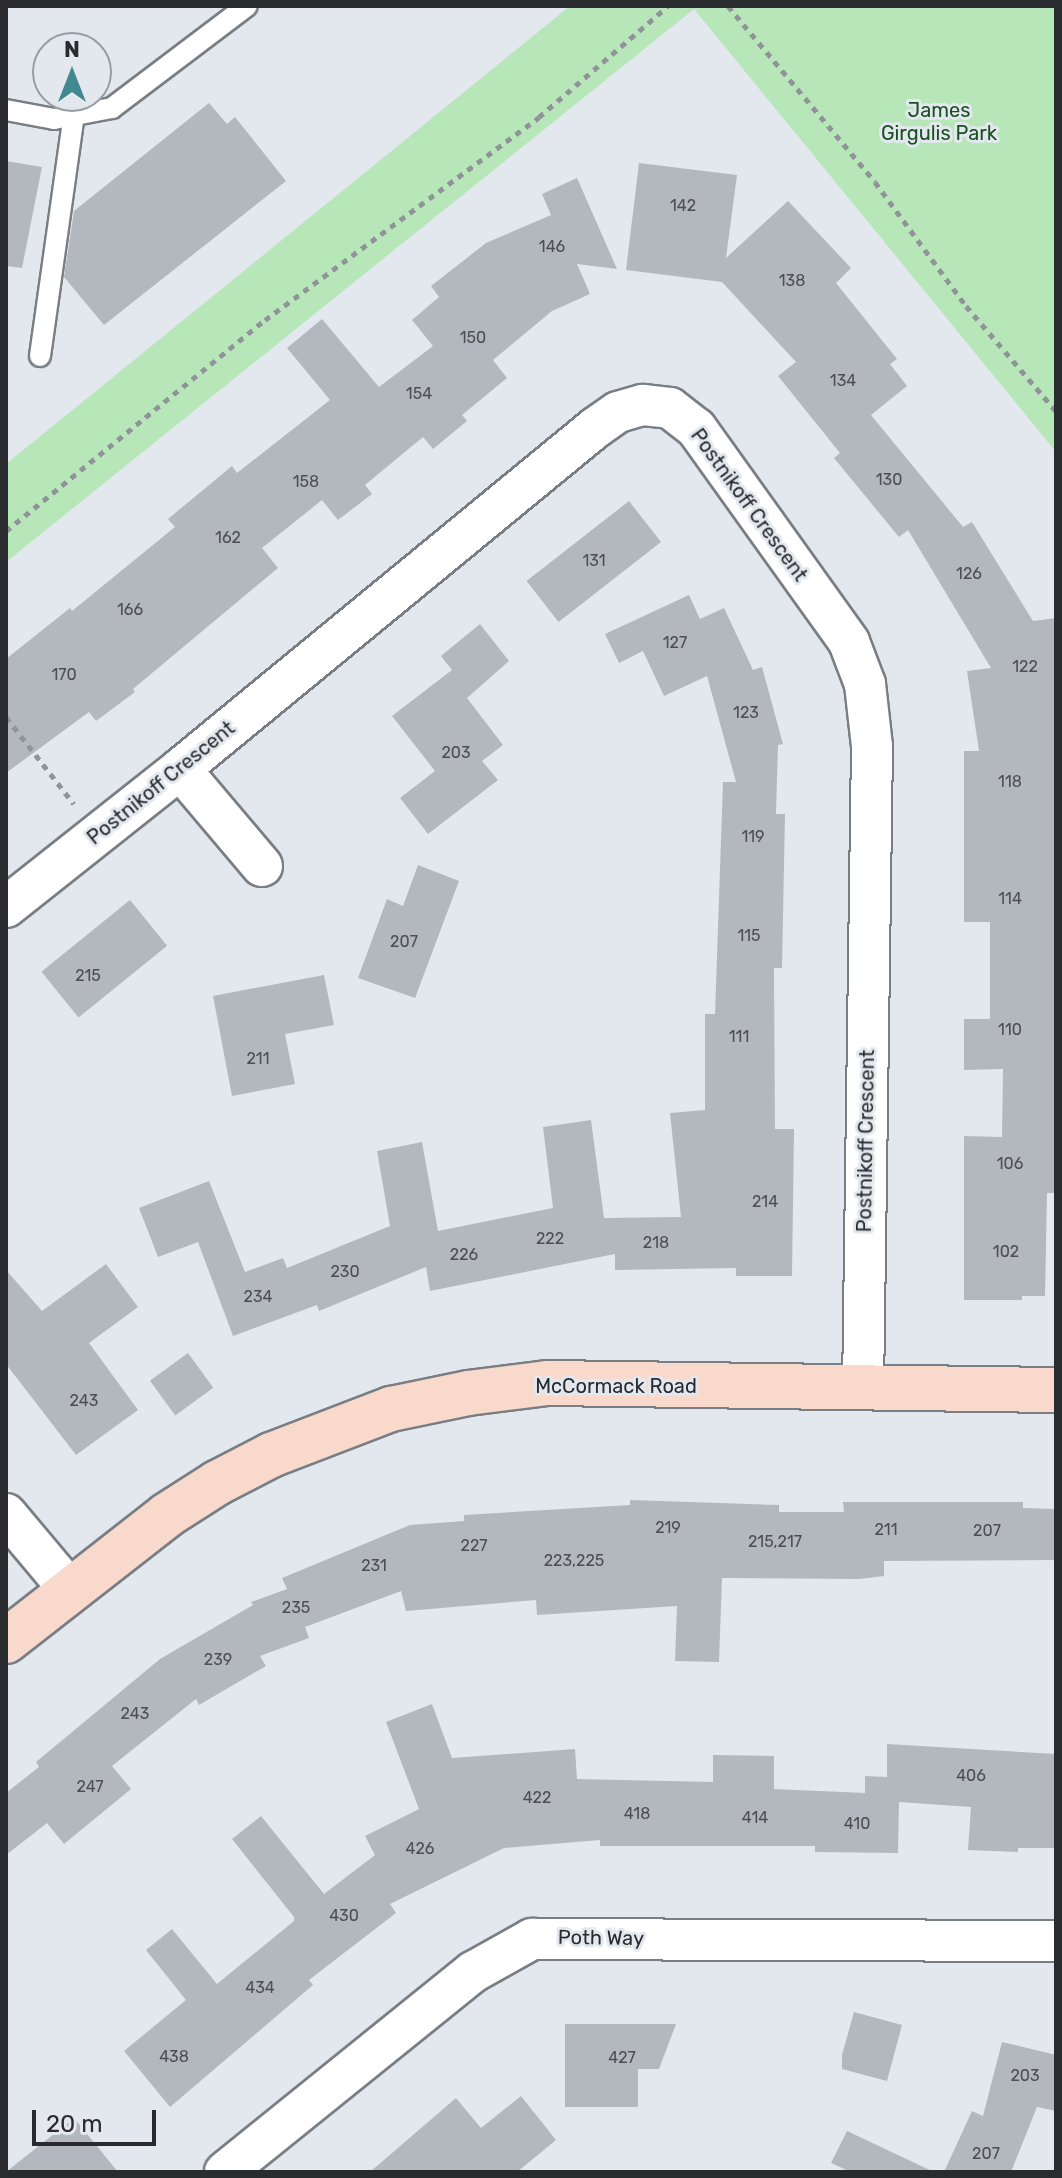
<!DOCTYPE html>
<style>
body{margin:0}
#map{position:relative;width:1062px;height:2178px;overflow:hidden;background:#e3e8ef;font-family:Rubik,sans-serif}
div>[style]{position:absolute}
[style*='--x']{left:calc(var(--x)*1px);top:calc(var(--y)*1px);width:calc(var(--w)*1px);rotate:calc(var(--a)*1deg)}
.green>*{inset:0;background:#b7e7b9}
.building>*{inset:0;background:#b3b8bf;transform-origin:0 0}
.path>*{height:5px;margin-top:-2.5px;transform-origin:0;background:repeating-linear-gradient(90deg,#909499 0 6px,transparent 0 12px)}
.roads{filter:drop-shadow(2px 0 #797e84) drop-shadow(-2px 0 #797e84) drop-shadow(0 2px #797e84) drop-shadow(0 -2px #797e84)}
.lane>*{height:20px;margin:-10px;padding:0 10px;transform-origin:10px;border-radius:10px;background:#fff}
.street>*{height:40px;margin:-20px;padding:0 20px;transform-origin:20px;border-radius:20px;background:#fff}
.secondary>*{height:44px;margin:-22px;padding:0 22px;transform-origin:22px;border-radius:22px;background:#f8d9cc}
span{translate:-50% -50%;white-space:nowrap;text-align:center;line-height:1.15;-webkit-text-stroke:6px #e3e8ef;paint-order:stroke}
.number-label{font-size:16px;color:#4c4e52}
.number-label span{-webkit-text-stroke-width:0}
.park-label{font-size:20px;color:#1a4f21}
.street-label{font-size:20px;color:#292b2e}
.frame{position:absolute;inset:0;border:8px solid #292b2e;pointer-events:none}
.north{position:absolute;left:32px;top:32px;width:80px;height:80px;box-sizing:border-box;background:#e3e8ef;border:2px solid #999ca2;border-radius:50%;rotate:0deg;font-size:22px;font-weight:700;line-height:32px;text-align:center;color:#292b2e}
.north::after{content:'';display:block;margin:auto;width:28px;height:36px;background:#41898e;clip-path:polygon(50% 0,100% 100%,50% 72%,0 100%)}
.scale{position:absolute;left:32px;top:2110px;width:124px;height:36px;box-sizing:border-box;border:4px solid #292b2e;border-top:0;padding-left:10px;font-size:24px;line-height:28px;white-space:nowrap;color:#292b2e;-webkit-text-stroke:6px #e3e8ef;paint-order:stroke}
</style>
<div id="map">
<div class="green">
<div style="clip-path:polygon(570px 6px,1056px 6px,1056px 452px,694px 9px,6px 562px,6px 464px)"></div>
</div>
<div class="building">
<div style="clip-path:polygon(209px 103px,227px 124px,235px 117px,286px 181px,104px 325px,64px 277px,74px 211px)"></div>
<div style="clip-path:polygon(6px 161px,42px 167px,22px 268px,6px 266px)"></div>
<div style="clip-path:polygon(639px 163px,737px 175px,726px 258px,788px 201px,851px 268px,836px 283px,897px 359px,890px 364px,907px 386px,871px 415px,963px 527px,972px 522px,1033px 621px,1056px 618px,1056px 1193px,1047px 1193px,1045px 1296px,1022px 1296px,1022px 1300px,964px 1300px,964px 1136px,1002px 1137px,1003px 1069px,964px 1070px,964px 1019px,990px 1019px,990px 922px,964px 922px,964px 751px,979px 751px,967px 671px,991px 668px,908px 530px,899px 537px,834px 458px,840px 453px,778px 376px,796px 362px,722px 282px,626px 270px)"></div>
<div style="clip-path:polygon(577px 178px,617px 269px,577px 264px,590px 294px,552px 311px,493px 360px,507px 378px,462px 415px,467px 421px,433px 449px,423px 437px,365px 485px,372px 494px,338px 520px,322px 500px,262px 548px,278px 568px,133px 689px,135px 692px,96px 721px,89px 712px,6px 773px,6px 659px,70px 608px,72px 611px,175px 527px,168px 519px,232px 466px,237px 473px,330px 400px,287px 348px,322px 319px,379px 387px,433px 346px,412px 320px,439px 297px,431px 286px,486px 243px,551px 215px,542px 194px)"></div>
<div style="left:629px;top:501px;width:52px;height:130px;rotate:52deg"></div>
<div style="clip-path:polygon(689px 595px,700px 619px,724px 608px,753px 670px,762px 667px,783px 744px,778px 745px,776px 814px,785px 814px,782px 968px,774px 968px,775px 1129px,794px 1129px,792px 1276px,736px 1276px,736px 1268px,615px 1270px,615px 1254px,430px 1291px,426px 1267px,319px 1311px,317px 1305px,233px 1336px,198px 1242px,158px 1257px,139px 1208px,209px 1181px,245px 1272px,283px 1258px,287px 1268px,390px 1226px,377px 1151px,422px 1142px,438px 1231px,553px 1208px,543px 1127px,591px 1120px,604px 1218px,681px 1217px,670px 1113px,705px 1110px,705px 1014px,715px 1014px,723px 782px,736px 782px,707px 676px,664px 696px,643px 651px,619px 663px,605px 634px)"></div>
<div style="clip-path:polygon(480px 624px,509px 661px,467px 698px,503px 745px,482px 761px,498px 780px,428px 834px,400px 798px,435px 771px,392px 716px,452px 670px,441px 656px)"></div>
<div style="clip-path:polygon(418px 865px,459px 881px,415px 998px,358px 978px,387px 899px,403px 906px)"></div>
<div style="left:130px;top:900px;width:59px;height:114px;rotate:51deg"></div>
<div style="clip-path:polygon(324px 975px,334px 1025px,285px 1034px,295px 1084px,232px 1096px,213px 996px)"></div>
<div style="clip-path:polygon(106px 1264px,138px 1307px,89px 1343px,138px 1410px,76px 1455px,6px 1364px,6px 1270px,42px 1311px)"></div>
<div style="left:188px;top:1353px;width:43px;height:47px;rotate:54deg"></div>
<div style="clip-path:polygon(630px 1500px,779px 1505px,779px 1512px,844px 1512px,843px 1502px,1023px 1502px,1023px 1508px,1056px 1509px,1056px 1560px,884px 1561px,884px 1576px,859px 1579px,722px 1578px,719px 1662px,675px 1661px,677px 1606px,537px 1615px,536px 1600px,406px 1611px,401px 1591px,305px 1627px,309px 1638px,260px 1656px,266px 1666px,199px 1705px,196px 1699px,112px 1766px,131px 1789px,64px 1844px,47px 1823px,6px 1855px,6px 1793px,39px 1767px,36px 1762px,160px 1659px,253px 1605px,251px 1602px,287px 1589px,282px 1578px,410px 1525px,464px 1521px,464px 1515px,630px 1505px)"></div>
<div style="clip-path:polygon(432px 1704px,452px 1758px,575px 1749px,577px 1779px,713px 1782px,713px 1755px,774px 1756px,774px 1789px,865px 1793px,865px 1776px,887px 1777px,887px 1744px,1056px 1754px,1056px 1848px,1018px 1848px,1018px 1852px,968px 1850px,971px 1807px,899px 1802px,898px 1853px,815px 1852px,815px 1846px,600px 1846px,600px 1840px,504px 1848px,390px 1904px,396px 1913px,309px 1980px,313px 1985px,170px 2107px,124px 2051px,186px 2000px,146px 1950px,172px 1929px,217px 1984px,294px 1921px,294px 1917px,232px 1839px,261px 1816px,324px 1894px,375px 1855px,365px 1836px,419px 1809px,386px 1722px)"></div>
<div style="clip-path:polygon(854px 2012px,902px 2025px,887px 2081px,842px 2069px,842px 2055px)"></div>
<div style="clip-path:polygon(565px 2024px,676px 2024px,659px 2069px,638px 2069px,638px 2107px,565px 2107px)"></div>
<div style="clip-path:polygon(1002px 2042px,1056px 2055px,1056px 2111px,1037px 2107px,1011px 2172px,944px 2172px,972px 2111px,983px 2116px)"></div>
<div style="clip-path:polygon(521px 2096px,556px 2140px,517px 2172px,370px 2172px,456px 2098px,481px 2128px)"></div>
<div style="clip-path:polygon(74px 2118px,118px 2172px,6px 2172px)"></div>
<div style="clip-path:polygon(847px 2131px,934px 2172px,851px 2172px,831px 2163px)"></div>
</div>
<div class="path">
<div style="--x:728;--y:6;--w:229;--a:50.1"></div>
<div style="--x:875;--y:182;--w:154;--a:53.7"></div>
<div style="--x:966;--y:306;--w:138;--a:49.4"></div>
<div style="--x:6;--y:531;--w:334;--a:-39.2"></div>
<div style="--x:265;--y:320;--w:341;--a:-36.5"></div>
<div style="--x:539;--y:117;--w:170;--a:-40.7"></div>
<div style="--x:6;--y:717;--w:110;--a:52"></div>
</div>
<div class="roads">
<div class="lane">
<div style="--x:6;--y:110;--w:49;--a:10.6"></div>
<div style="--x:54;--y:119;--w:59;--a:-10.7"></div>
<div style="--x:112;--y:108;--w:169;--a:-37.1"></div>
<div style="--x:40;--y:356;--w:243;--a:-82"></div>
</div>
<div class="street">
<div style="--x:180;--y:769;--w:127;--a:49.8"></div>
<div style="--x:6;--y:907;--w:222;--a:-38.4"></div>
<div style="--x:180;--y:769;--w:537;--a:-39.41"></div>
<div style="--x:595;--y:428;--w:28;--a:-35"></div>
<div style="--x:618;--y:412;--w:26;--a:-16"></div>
<div style="--x:643;--y:405;--w:27;--a:6"></div>
<div style="--x:670;--y:408;--w:33;--a:38"></div>
<div style="--x:696;--y:428;--w:263;--a:54.4"></div>
<div style="--x:849;--y:642;--w:45;--a:69.1"></div>
<div style="--x:865;--y:684;--w:62;--a:83.6"></div>
<div style="--x:872;--y:746;--w:641;--a:90.8"></div>
<div style="--x:6;--y:1514;--w:98;--a:50"></div>
<div style="--x:225;--y:2172;--w:319;--a:-38.9"></div>
<div style="--x:473;--y:1972;--w:68;--a:-29.2"></div>
<div style="--x:532;--y:1939;--w:524;--a:0.22"></div>
</div>
<div class="secondary">
<div style="--x:6;--y:1641;--w:204;--a:-38"></div>
<div style="--x:167;--y:1515;--w:59;--a:-32.6"></div>
<div style="--x:217;--y:1483;--w:61;--a:-27.4"></div>
<div style="--x:271;--y:1455;--w:129;--a:-21"></div>
<div style="--x:391;--y:1409;--w:79;--a:-11.7"></div>
<div style="--x:468;--y:1393;--w:80;--a:-7.2"></div>
<div style="--x:547;--y:1383;--w:509;--a:0.79"></div>
</div>
</div>
<div class="number-label">
<span style="left:683px;top:206px">142</span>
<span style="left:552px;top:247px">146</span>
<span style="left:792px;top:281px">138</span>
<span style="left:473px;top:338px">150</span>
<span style="left:843px;top:381px">134</span>
<span style="left:419px;top:394px">154</span>
<span style="left:889px;top:480px">130</span>
<span style="left:306px;top:482px">158</span>
<span style="left:228px;top:538px">162</span>
<span style="left:594px;top:561px">131</span>
<span style="left:969px;top:574px">126</span>
<span style="left:130px;top:610px">166</span>
<span style="left:675px;top:643px">127</span>
<span style="left:1025px;top:667px">122</span>
<span style="left:64px;top:675px">170</span>
<span style="left:746px;top:713px">123</span>
<span style="left:456px;top:753px">203</span>
<span style="left:1010px;top:782px">118</span>
<span style="left:753px;top:837px">119</span>
<span style="left:1010px;top:899px">114</span>
<span style="left:749px;top:936px">115</span>
<span style="left:404px;top:942px">207</span>
<span style="left:88px;top:976px">215</span>
<span style="left:1010px;top:1030px">110</span>
<span style="left:739px;top:1037px">111</span>
<span style="left:258px;top:1059px">211</span>
<span style="left:1010px;top:1164px">106</span>
<span style="left:765px;top:1202px">214</span>
<span style="left:550px;top:1239px">222</span>
<span style="left:656px;top:1243px">218</span>
<span style="left:1006px;top:1252px">102</span>
<span style="left:464px;top:1255px">226</span>
<span style="left:345px;top:1272px">230</span>
<span style="left:258px;top:1297px">234</span>
<span style="left:84px;top:1401px">243</span>
<span style="left:668px;top:1528px">219</span>
<span style="left:886px;top:1530px">211</span>
<span style="left:987px;top:1531px">207</span>
<span style="left:775px;top:1542px">215,217</span>
<span style="left:474px;top:1546px">227</span>
<span style="left:574px;top:1561px">223,225</span>
<span style="left:374px;top:1566px">231</span>
<span style="left:296px;top:1608px">235</span>
<span style="left:218px;top:1660px">239</span>
<span style="left:135px;top:1714px">243</span>
<span style="left:971px;top:1776px">406</span>
<span style="left:90px;top:1787px">247</span>
<span style="left:537px;top:1798px">422</span>
<span style="left:637px;top:1814px">418</span>
<span style="left:755px;top:1818px">414</span>
<span style="left:857px;top:1824px">410</span>
<span style="left:420px;top:1849px">426</span>
<span style="left:344px;top:1916px">430</span>
<span style="left:260px;top:1988px">434</span>
<span style="left:174px;top:2057px">438</span>
<span style="left:622px;top:2058px">427</span>
<span style="left:1025px;top:2076px">203</span>
<span style="left:986px;top:2154px">207</span>
</div>
<div class="park-label">
<span style="left:939px;top:122px">James<br>Girgulis Park</span>
</div>
<div class="street-label">
<span style="left:749px;top:505px;rotate:54deg">Postnikoff Crescent</span>
<span style="left:161px;top:783px;rotate:-39deg">Postnikoff Crescent</span>
<span style="left:866px;top:1141px;rotate:-89deg">Postnikoff Crescent</span>
<span style="left:616px;top:1386px">McCormack Road</span>
<span style="left:601px;top:1938px;rotate:1deg">Poth Way</span>
</div>
<div class="frame"></div>
<div class="north">N</div>
<div class="scale">20 m</div>
</div>
